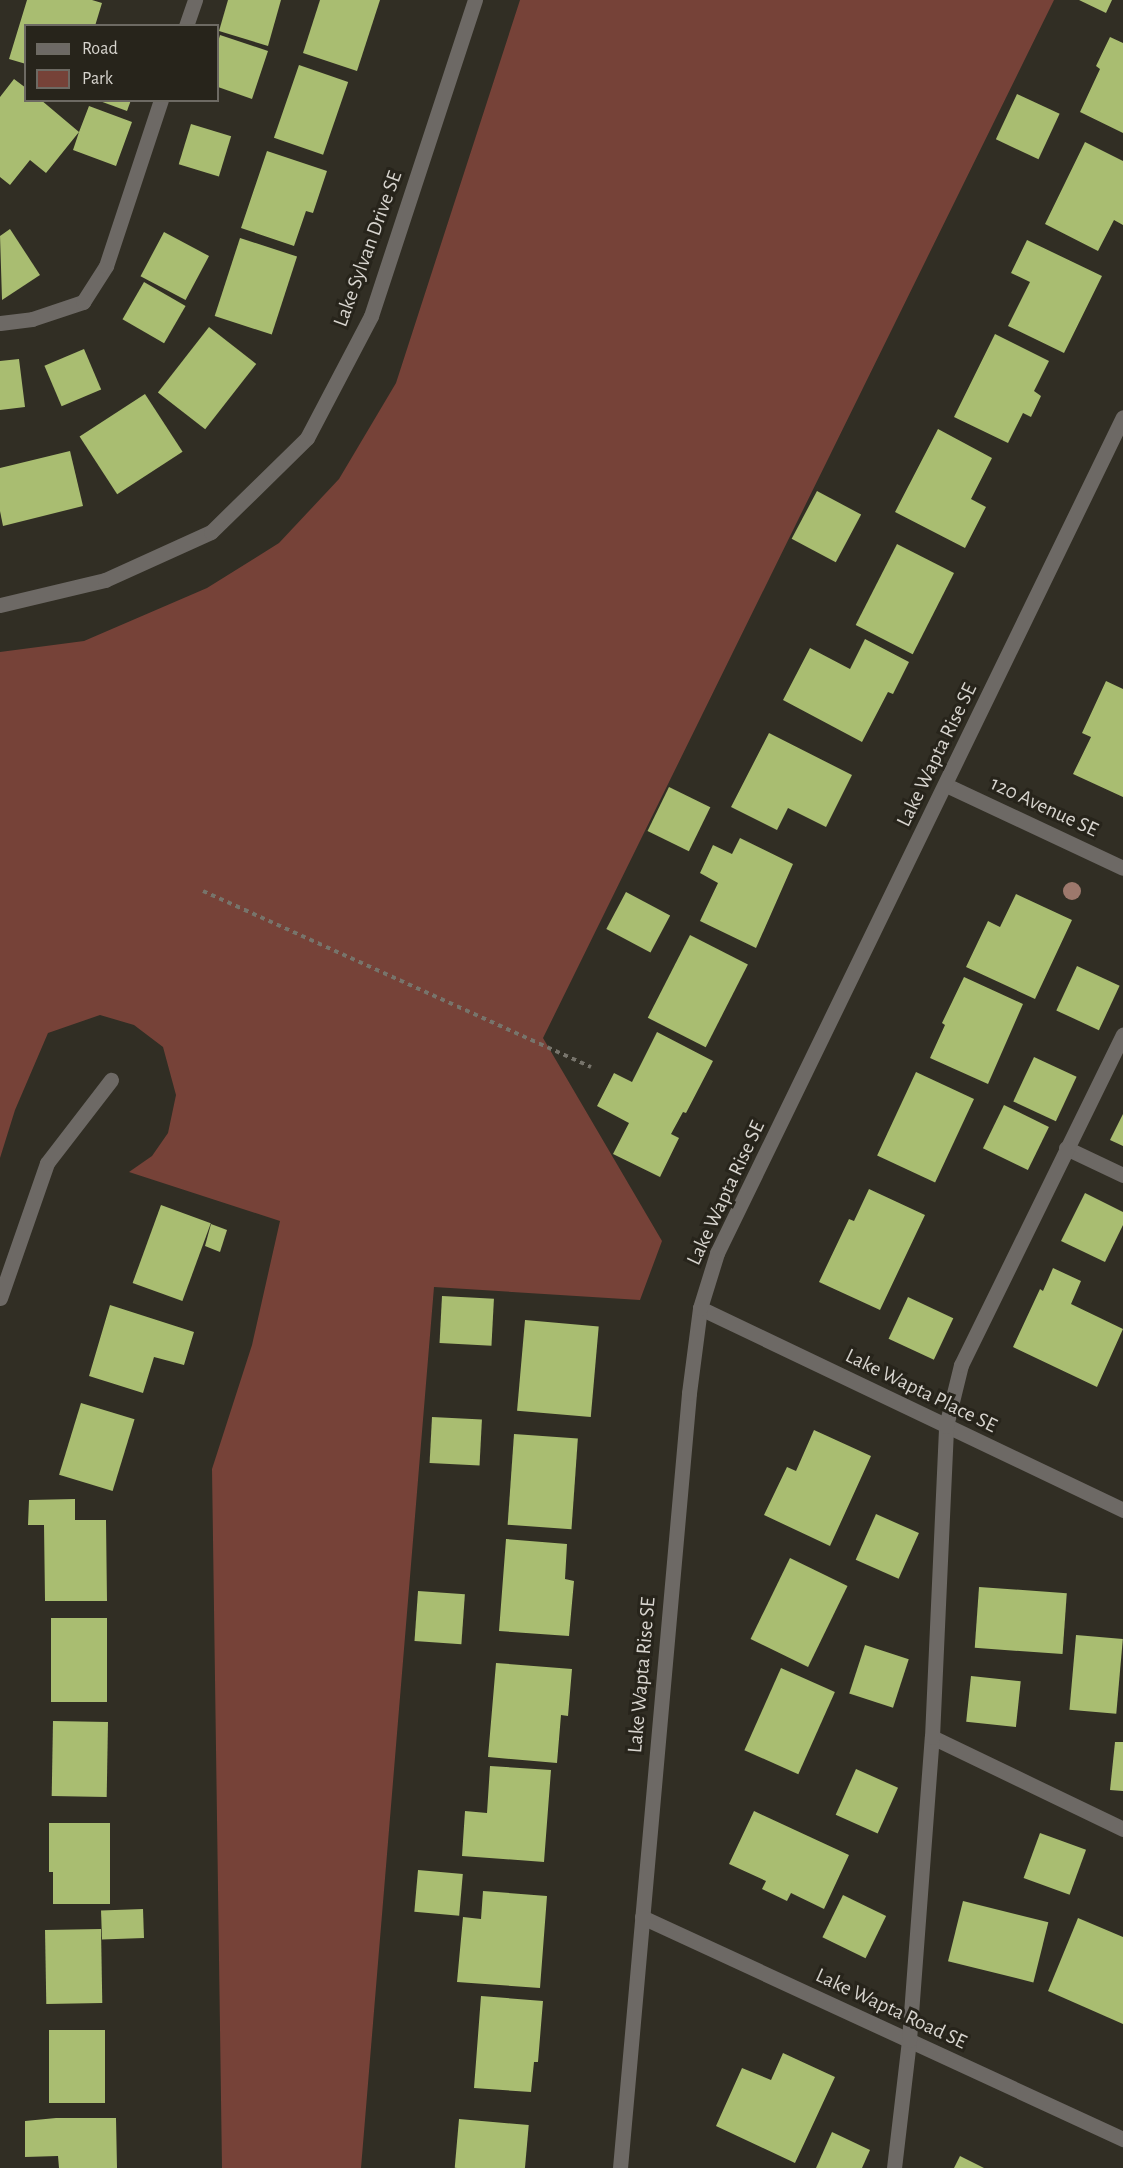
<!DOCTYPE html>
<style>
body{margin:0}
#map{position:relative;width:1123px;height:2168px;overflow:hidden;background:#312e24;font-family:"Alegreya Sans",sans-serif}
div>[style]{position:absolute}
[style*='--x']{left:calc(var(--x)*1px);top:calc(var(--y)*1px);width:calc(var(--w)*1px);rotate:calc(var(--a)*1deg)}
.green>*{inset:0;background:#764238}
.building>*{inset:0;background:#a9bd71;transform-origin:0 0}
.path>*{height:4px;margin-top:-2px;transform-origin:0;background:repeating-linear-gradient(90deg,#77746b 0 4.5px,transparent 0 9px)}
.minor>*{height:15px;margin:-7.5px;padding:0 7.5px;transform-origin:7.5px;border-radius:7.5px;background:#6d6965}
.trees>*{width:18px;height:18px;margin:-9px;border-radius:50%;background:#9d786c}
span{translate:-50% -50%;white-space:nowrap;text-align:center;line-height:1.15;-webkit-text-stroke:6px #27241b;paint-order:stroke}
.street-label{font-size:21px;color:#d7d4ce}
.legend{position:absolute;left:24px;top:24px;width:195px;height:78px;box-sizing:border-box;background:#27241b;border:2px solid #6d6a63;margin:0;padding:8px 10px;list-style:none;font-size:18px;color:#d7d4ce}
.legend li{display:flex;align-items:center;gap:12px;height:30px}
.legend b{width:30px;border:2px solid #6d6a63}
</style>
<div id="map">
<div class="green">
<div style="clip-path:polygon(520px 0,1054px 0,543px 1038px,662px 1241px,640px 1300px,434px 1287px,361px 2168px,222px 2168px,212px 1469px,252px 1345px,280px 1221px,129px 1172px,152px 1156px,168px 1133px,176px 1095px,163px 1047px,134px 1025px,100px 1015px,48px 1033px,15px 1110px,0 1158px,0 652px,84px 641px,207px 588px,279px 543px,339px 479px,396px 383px)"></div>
</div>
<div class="building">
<div style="clip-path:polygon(27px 0,92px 0,102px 3px,95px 26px,26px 26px,26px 64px,9px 59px)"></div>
<div style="clip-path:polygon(228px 0,281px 0,268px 46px,219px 31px)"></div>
<div style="clip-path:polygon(320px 0,380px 0,357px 71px,303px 53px)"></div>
<div style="clip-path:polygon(1079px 0,1112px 0,1106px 13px)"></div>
<div style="clip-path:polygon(220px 35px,268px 51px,252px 99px,218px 87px,218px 42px)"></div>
<div style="clip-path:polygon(1110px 37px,1123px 43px,1123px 133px,1080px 112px,1100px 69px,1096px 66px)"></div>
<div style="left:299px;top:65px;width:52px;height:77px;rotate:19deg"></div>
<div style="clip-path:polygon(14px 79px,26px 88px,26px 100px,41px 100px,79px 132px,89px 106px,132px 122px,116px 166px,73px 150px,79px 132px,46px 173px,30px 160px,10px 185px,0 177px,0 97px)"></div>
<div style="left:1017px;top:94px;width:47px;height:50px;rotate:25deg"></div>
<div style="clip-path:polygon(97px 100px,131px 100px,127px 111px)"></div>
<div style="left:191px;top:124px;width:42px;height:42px;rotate:17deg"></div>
<div style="clip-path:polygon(1085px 142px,1123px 161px,1123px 225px,1114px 220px,1098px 251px,1045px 224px)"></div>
<div style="clip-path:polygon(267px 151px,327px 171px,313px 213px,306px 211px,294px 246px,241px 228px)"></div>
<div style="clip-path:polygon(10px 229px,40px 275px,2px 300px,0 236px)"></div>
<div style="left:164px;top:232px;width:51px;height:50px;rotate:28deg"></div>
<div style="left:240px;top:238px;width:60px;height:82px;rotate:18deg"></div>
<div style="clip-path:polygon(1027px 240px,1102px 276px,1064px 353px,1008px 326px,1030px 282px,1011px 273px)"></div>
<div style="left:144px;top:282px;width:48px;height:43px;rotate:30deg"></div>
<div style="left:209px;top:327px;width:60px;height:83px;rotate:38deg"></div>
<div style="clip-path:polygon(995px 334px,1049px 361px,1034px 391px,1041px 396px,1031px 417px,1023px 413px,1008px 443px,954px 417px)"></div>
<div style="left:84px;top:349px;width:44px;height:43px;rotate:67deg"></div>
<div style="clip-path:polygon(19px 359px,25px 407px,0 410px,0 361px)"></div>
<div style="left:145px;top:394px;width:69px;height:78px;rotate:57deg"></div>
<div style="clip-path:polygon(938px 429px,992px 458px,971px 499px,986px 507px,965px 548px,895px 512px)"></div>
<div style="clip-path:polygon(70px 451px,83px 506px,3px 526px,0 511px,0 468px)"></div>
<div style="left:817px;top:491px;width:50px;height:54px;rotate:28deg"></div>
<div style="left:897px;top:544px;width:64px;height:91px;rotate:27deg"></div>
<div style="clip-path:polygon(865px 639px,909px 662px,893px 694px,888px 692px,862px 742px,783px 700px,810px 648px,850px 669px)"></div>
<div style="clip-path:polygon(1106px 681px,1123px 689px,1123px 797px,1073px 774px,1091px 737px,1082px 733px)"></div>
<div style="clip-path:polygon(769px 733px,852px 775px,826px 827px,788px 808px,777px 830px,731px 807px)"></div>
<div style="left:669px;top:787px;width:46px;height:49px;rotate:26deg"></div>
<div style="clip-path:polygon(740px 838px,793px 864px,756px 948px,700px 921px,718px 883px,700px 873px,713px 845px,732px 854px)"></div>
<div style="left:626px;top:892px;width:50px;height:42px;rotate:28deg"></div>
<div style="clip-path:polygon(1016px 894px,1072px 920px,1035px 999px,966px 967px,988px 921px,1000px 927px)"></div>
<div style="left:690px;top:935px;width:65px;height:93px;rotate:27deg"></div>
<div style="left:1077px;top:966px;width:47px;height:49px;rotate:25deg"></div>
<div style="clip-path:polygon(964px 977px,1023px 1004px,988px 1084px,930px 1058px,945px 1025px,942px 1023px)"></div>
<div style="clip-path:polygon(657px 1032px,713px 1061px,686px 1113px,683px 1112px,671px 1134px,679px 1138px,660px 1177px,613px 1154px,629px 1123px,597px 1106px,614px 1073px,632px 1082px)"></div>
<div style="left:1034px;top:1057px;width:47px;height:49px;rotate:25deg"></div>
<div style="left:916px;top:1072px;width:64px;height:92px;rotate:25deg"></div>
<div style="left:1004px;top:1105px;width:50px;height:48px;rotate:26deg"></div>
<div style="clip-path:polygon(1123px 1114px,1123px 1146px,1110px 1140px)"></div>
<div style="clip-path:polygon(869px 1189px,925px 1215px,880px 1310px,819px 1282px,849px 1219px,854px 1221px)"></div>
<div style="clip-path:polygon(1085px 1193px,1123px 1212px,1123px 1225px,1105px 1262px,1061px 1241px)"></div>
<div style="left:161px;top:1205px;width:53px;height:83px;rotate:20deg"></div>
<div style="clip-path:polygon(211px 1224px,227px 1230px,220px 1252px,205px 1246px)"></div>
<div style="clip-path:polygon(1053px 1268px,1081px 1281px,1071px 1304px,1123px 1329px,1097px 1387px,1013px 1347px,1040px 1289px,1043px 1291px)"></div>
<div style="left:442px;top:1296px;width:52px;height:47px;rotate:3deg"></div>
<div style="left:908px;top:1297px;width:50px;height:46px;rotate:25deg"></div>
<div style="clip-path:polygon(110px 1305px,194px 1332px,184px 1365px,154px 1357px,143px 1393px,89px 1376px)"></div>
<div style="left:525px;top:1320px;width:74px;height:91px;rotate:5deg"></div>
<div style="left:81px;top:1403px;width:56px;height:75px;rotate:17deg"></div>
<div style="left:432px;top:1417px;width:50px;height:46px;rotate:3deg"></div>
<div style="clip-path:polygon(814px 1430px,871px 1456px,830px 1546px,764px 1515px,787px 1467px,796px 1471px)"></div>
<div style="left:514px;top:1434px;width:64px;height:91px;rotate:4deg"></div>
<div style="clip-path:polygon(75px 1499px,75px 1520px,106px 1520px,107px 1601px,45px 1601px,44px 1525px,28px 1525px,29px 1500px)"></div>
<div style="left:876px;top:1514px;width:47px;height:50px;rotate:24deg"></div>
<div style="clip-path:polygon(506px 1539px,567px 1544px,565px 1579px,574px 1581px,569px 1636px,499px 1631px)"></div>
<div style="left:790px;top:1558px;width:64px;height:90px;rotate:26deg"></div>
<div style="left:979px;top:1587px;width:88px;height:61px;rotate:4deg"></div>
<div style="left:418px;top:1591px;width:47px;height:50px;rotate:4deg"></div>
<div style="left:107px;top:1618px;width:84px;height:56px;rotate:90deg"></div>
<div style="left:1076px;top:1635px;width:47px;height:75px;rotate:5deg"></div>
<div style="left:865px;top:1645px;width:46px;height:51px;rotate:18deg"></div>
<div style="clip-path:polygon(496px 1663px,572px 1669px,568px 1716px,561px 1715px,557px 1763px,488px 1757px)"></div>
<div style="left:781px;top:1668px;width:59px;height:90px;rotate:24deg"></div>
<div style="left:971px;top:1676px;width:50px;height:46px;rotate:6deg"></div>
<div style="left:53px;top:1721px;width:55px;height:75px;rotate:1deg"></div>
<div style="clip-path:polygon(1115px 1742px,1123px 1742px,1123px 1791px,1110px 1790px)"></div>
<div style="clip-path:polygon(490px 1766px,551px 1770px,544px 1862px,462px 1856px,465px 1811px,487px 1813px)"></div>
<div style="left:856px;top:1769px;width:46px;height:50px;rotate:24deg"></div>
<div style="clip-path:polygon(754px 1811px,849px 1855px,824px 1909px,791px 1893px,787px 1901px,762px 1889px,766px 1881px,729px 1864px)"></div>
<div style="clip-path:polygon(49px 1823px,110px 1823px,110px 1904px,53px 1904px,53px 1872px,49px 1872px)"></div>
<div style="left:1040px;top:1833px;width:49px;height:48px;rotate:20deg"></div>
<div style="left:418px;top:1870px;width:45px;height:42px;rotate:5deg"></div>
<div style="clip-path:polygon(483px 1891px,547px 1896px,540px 1988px,457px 1982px,463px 1917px,481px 1919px)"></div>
<div style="left:843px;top:1895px;width:48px;height:47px;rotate:26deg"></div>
<div style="left:963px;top:1901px;width:88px;height:62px;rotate:14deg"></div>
<div style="left:143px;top:1909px;width:29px;height:42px;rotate:88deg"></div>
<div style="clip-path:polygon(1078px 1918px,1123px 1937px,1123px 2024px,1048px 1991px)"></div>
<div style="left:101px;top:1929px;width:74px;height:56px;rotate:89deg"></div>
<div style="clip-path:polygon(481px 1996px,543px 2001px,538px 2062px,534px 2062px,531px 2092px,474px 2088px)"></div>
<div style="left:49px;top:2030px;width:56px;height:73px"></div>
<div style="clip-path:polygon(783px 2053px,835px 2077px,795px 2163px,716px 2126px,742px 2068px,771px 2080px)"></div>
<div style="clip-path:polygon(56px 2118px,116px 2118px,117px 2168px,59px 2168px,58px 2156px,25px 2157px,25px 2121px)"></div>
<div style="left:459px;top:2119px;width:70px;height:49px;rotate:5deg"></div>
<div style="clip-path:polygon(832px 2132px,870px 2150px,862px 2168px,816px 2168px)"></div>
<div style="clip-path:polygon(960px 2156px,984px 2168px,954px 2168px)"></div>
</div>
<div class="path">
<div style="--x:203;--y:891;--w:426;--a:24.4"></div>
</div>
<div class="minor">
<div style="--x:186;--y:26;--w:28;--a:-71"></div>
<div style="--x:0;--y:323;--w:32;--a:-7"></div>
<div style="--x:32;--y:319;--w:54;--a:-18.4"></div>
<div style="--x:83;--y:302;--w:43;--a:-57.4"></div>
<div style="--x:106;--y:266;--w:175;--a:-71.7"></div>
<div style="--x:0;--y:605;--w:108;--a:-13.4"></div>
<div style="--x:105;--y:580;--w:116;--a:-24.4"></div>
<div style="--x:211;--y:532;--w:134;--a:-44.4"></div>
<div style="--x:307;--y:438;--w:138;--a:-62.3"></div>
<div style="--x:371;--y:316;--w:333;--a:-71.8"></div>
<div style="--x:946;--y:785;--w:195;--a:25.1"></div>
<div style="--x:1066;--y:1148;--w:63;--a:25.3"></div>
<div style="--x:0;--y:1298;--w:143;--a:-70.8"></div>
<div style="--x:47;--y:1163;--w:105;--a:-52.4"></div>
<div style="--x:700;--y:1308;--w:469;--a:25.5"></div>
<div style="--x:932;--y:1737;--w:212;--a:25.7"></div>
<div style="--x:642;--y:1917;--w:530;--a:24.78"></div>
<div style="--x:620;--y:2168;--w:778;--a:-84.91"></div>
<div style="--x:689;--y:1393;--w:86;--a:-82.6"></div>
<div style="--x:700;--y:1308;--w:58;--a:-72.8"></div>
<div style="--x:717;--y:1253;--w:929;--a:-64.1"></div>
<div style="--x:894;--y:2168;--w:129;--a:-83.3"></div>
<div style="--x:909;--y:2040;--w:304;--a:-85.7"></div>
<div style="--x:932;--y:1737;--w:311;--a:-87.4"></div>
<div style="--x:946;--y:1426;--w:63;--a:-76.2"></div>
<div style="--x:961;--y:1365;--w:368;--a:-63.9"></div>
</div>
<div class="trees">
<div style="left:1072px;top:891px"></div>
</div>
<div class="street-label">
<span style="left:368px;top:249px;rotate:-70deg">Lake Sylvan Drive SE</span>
<span style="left:937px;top:755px;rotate:-64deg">Lake Wapta Rise SE</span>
<span style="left:1044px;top:807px;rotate:25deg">120 Avenue SE</span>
<span style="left:726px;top:1193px;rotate:-65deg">Lake Wapta Rise SE</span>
<span style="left:921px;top:1391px;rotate:26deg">Lake Wapta Place SE</span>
<span style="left:642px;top:1675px;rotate:-85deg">Lake Wapta Rise SE</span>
<span style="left:891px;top:2009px;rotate:25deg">Lake Wapta Road SE</span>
</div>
<ul class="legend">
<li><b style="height:8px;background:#6d6965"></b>Road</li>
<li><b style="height:16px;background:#764238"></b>Park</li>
</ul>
</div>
